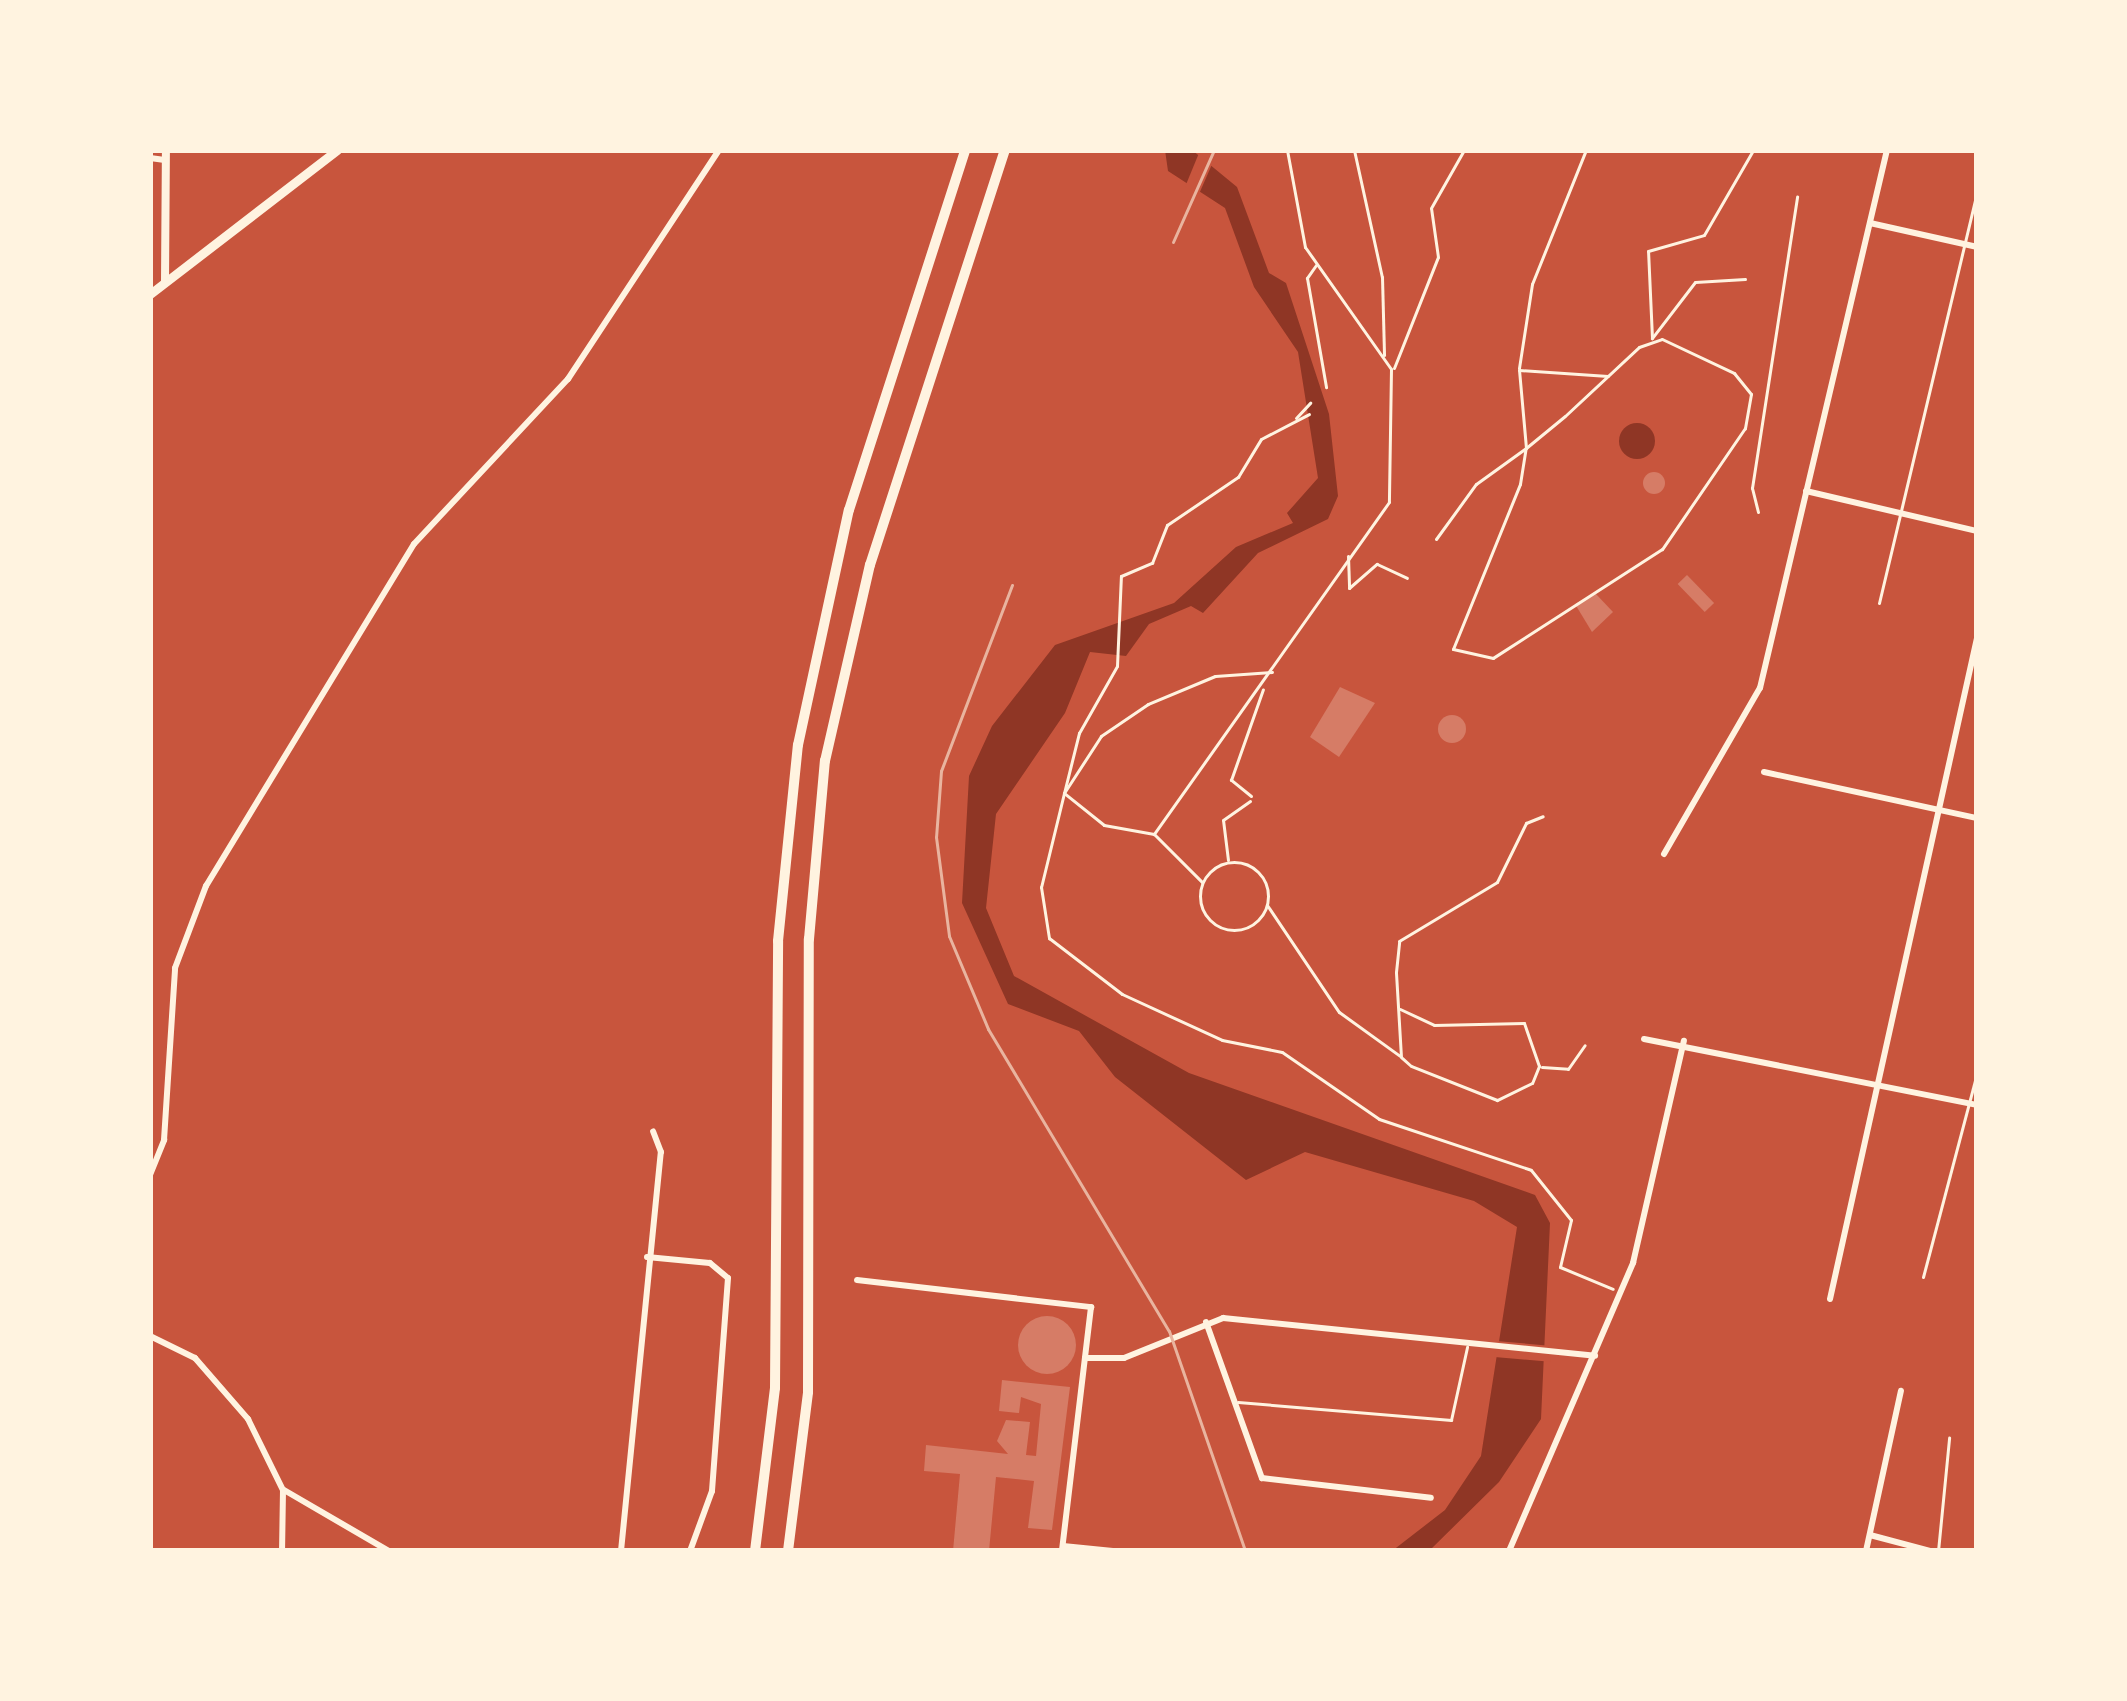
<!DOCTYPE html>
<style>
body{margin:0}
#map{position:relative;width:2127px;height:1701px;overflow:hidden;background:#c8553d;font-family:"Roboto Condensed",sans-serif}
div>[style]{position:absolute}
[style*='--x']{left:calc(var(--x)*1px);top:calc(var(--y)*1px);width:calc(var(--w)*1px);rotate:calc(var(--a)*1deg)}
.water>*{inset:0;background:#8f3625}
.round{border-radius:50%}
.pier>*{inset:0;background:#c8553d;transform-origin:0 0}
.building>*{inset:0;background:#d67c66;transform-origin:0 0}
.path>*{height:3px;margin:-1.5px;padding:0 1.5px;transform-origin:1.5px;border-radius:1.5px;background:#fff3e0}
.path>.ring{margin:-1.5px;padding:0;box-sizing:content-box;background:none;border:3px solid #fff3e0;border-radius:50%}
.service>*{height:3px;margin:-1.5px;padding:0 1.5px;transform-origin:1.5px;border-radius:1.5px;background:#fff3e0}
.minor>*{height:6px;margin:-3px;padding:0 3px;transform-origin:3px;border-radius:3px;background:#fff3e0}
.tertiary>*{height:8px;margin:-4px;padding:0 4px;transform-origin:4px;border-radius:4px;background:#fff3e0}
.primary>*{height:9px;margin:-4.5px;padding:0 4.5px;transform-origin:4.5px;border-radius:4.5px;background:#fff3e0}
.motorway>*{height:10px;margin:-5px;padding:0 5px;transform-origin:5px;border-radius:5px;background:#fff3e0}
.rail>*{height:3px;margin:-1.5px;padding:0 1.5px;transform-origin:1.5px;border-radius:1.5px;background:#e9b49f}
span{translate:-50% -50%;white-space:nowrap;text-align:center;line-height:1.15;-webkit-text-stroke:9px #fff3e0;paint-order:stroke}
.frame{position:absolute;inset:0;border:153px solid #fff3e0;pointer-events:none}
</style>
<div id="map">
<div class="water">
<div style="clip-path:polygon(1165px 150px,1192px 150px,1237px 187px,1269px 273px,1286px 283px,1329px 414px,1338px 496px,1328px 519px,1258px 553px,1203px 613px,1191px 606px,1149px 624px,1126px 656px,1090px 652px,1065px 713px,996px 814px,986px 908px,1014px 976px,1189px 1073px,1535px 1195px,1550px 1223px,1541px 1419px,1499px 1482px,1429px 1551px,1392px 1551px,1445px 1510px,1481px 1456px,1517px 1227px,1474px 1201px,1305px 1152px,1246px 1180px,1115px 1077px,1079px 1031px,1008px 1004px,962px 903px,969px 776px,992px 726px,1055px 645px,1174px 603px,1236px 547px,1293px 523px,1287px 513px,1318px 478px,1298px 352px,1254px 287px,1225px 208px,1168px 171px)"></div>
<div class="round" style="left:1619px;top:423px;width:36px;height:36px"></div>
</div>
<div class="pier">
<div style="clip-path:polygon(1199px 153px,1213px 162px,1199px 194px,1185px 187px)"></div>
<div style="left:1496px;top:1341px;width:56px;height:16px;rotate:5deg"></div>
</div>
<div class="building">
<div class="round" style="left:1643px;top:472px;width:22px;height:22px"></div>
<div style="left:1687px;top:575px;width:39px;height:13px;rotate:46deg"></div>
<div style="clip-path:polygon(1595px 593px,1613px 612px,1592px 632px,1575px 604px)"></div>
<div style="clip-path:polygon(1340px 687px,1375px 703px,1339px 757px,1310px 737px)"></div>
<div class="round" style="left:1438px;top:715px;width:28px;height:28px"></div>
<div class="round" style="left:1018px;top:1316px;width:58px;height:58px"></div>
<div style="clip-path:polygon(1002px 1380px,1070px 1387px,1052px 1530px,1028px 1528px,1034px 1481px,996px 1477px,989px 1551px,953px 1551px,960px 1474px,924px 1471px,926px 1445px,1008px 1454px,997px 1441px,1006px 1420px,1030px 1422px,1026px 1455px,1036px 1456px,1041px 1404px,1021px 1397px,1019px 1413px,999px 1411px)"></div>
</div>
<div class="path">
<div style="--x:1287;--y:150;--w:99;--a:79.5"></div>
<div style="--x:1305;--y:247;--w:149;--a:54.8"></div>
<div style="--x:1391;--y:369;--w:133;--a:90.9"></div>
<div style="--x:1389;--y:502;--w:407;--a:125.3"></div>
<div style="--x:1154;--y:834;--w:51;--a:-169.8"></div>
<div style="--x:1104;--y:825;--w:51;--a:-141.3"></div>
<div style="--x:1064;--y:793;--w:97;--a:103.7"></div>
<div style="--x:1041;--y:887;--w:52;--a:81.1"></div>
<div style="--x:1049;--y:938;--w:92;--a:37.5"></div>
<div style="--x:1122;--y:994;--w:110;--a:24.7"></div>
<div style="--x:1222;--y:1040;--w:61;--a:11.3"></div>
<div style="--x:1282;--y:1052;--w:118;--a:34.6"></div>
<div style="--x:1379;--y:1119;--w:160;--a:18.5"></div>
<div style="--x:1531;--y:1170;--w:64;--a:51.3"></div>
<div style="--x:1571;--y:1220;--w:48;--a:103.2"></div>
<div style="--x:1560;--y:1267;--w:57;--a:22.5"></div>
<div style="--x:1354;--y:150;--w:130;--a:77.6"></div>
<div style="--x:1382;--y:277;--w:78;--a:88.5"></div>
<div style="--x:1316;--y:265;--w:16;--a:125"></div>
<div style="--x:1307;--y:278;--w:111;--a:80.1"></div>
<div style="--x:1745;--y:279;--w:50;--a:176.6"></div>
<div style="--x:1695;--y:282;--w:71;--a:127.5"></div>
<div style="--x:1652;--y:338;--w:87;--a:-92.6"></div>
<div style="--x:1648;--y:251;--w:58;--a:-15.9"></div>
<div style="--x:1704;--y:235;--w:98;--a:-60"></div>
<div style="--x:1394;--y:368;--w:119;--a:-68.4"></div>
<div style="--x:1438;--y:257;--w:49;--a:-98.1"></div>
<div style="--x:1431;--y:208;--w:67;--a:-60.4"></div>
<div style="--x:1519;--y:368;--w:85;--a:-81.2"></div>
<div style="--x:1532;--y:284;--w:144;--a:-68.1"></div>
<div style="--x:1296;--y:418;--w:21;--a:-47"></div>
<div style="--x:1758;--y:512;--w:25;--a:-104"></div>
<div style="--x:1752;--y:488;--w:295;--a:-81.2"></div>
<div style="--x:1436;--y:539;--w:68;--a:-54"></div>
<div style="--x:1476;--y:484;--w:62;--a:-35.8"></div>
<div style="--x:1526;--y:448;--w:50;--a:-39.4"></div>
<div style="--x:1565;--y:416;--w:101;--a:-43"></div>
<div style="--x:1639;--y:347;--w:24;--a:-19"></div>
<div style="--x:1662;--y:339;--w:80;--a:25.3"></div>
<div style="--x:1734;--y:373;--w:27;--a:51"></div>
<div style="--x:1751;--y:394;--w:35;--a:100"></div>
<div style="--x:1745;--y:428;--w:147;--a:124.4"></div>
<div style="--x:1662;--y:549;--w:201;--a:147.2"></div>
<div style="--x:1493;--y:658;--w:41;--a:-167.3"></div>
<div style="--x:1453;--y:649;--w:178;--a:-67.9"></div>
<div style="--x:1520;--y:484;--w:36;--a:-81"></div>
<div style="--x:1526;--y:448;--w:78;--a:-95.1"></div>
<div style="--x:1519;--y:370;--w:89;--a:3.9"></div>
<div style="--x:1348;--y:556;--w:32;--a:88"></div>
<div style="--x:1349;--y:588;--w:37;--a:-41"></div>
<div style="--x:1377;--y:564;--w:33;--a:25"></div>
<div style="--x:1272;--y:672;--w:57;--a:176"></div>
<div style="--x:1215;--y:676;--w:73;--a:157.3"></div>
<div style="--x:1148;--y:704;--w:57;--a:145.8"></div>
<div style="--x:1101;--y:736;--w:68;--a:123"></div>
<div style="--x:1064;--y:793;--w:62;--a:-76"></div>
<div style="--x:1079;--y:733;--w:77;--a:-60.4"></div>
<div style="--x:1117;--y:666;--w:90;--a:-87.5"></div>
<div style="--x:1121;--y:576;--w:34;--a:-23"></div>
<div style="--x:1152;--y:563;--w:41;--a:-68.5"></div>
<div style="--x:1167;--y:525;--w:86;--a:-34.1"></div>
<div style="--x:1238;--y:477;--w:44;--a:-58.8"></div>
<div style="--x:1261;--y:439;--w:54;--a:-27.5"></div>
<div style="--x:1251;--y:796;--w:26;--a:-141"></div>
<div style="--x:1231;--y:780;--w:96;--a:-70.6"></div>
<div style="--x:1154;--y:834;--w:68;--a:45"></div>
<div style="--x:1228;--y:860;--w:40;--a:-97.1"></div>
<div style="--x:1223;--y:820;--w:33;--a:-35"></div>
<div class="ring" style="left:1200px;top:862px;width:65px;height:65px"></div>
<div style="--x:1267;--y:905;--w:129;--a:56.1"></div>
<div style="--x:1339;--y:1012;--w:75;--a:35.8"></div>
<div style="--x:1400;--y:1009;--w:38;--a:25"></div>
<div style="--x:1434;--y:1025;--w:90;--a:-1.3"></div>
<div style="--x:1524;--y:1023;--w:46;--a:70.8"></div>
<div style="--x:1539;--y:1066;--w:18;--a:112"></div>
<div style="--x:1532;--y:1083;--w:39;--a:154"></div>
<div style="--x:1497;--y:1100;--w:92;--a:-158.4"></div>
<div style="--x:1411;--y:1066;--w:13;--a:-138"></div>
<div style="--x:1401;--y:1057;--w:85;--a:-93.4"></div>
<div style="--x:1396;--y:972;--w:31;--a:-84"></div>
<div style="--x:1399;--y:941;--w:114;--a:-31"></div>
<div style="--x:1497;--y:882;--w:66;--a:-63.8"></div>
<div style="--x:1526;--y:823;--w:18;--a:-22"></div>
<div style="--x:1542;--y:1067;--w:26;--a:4"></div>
<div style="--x:1568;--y:1069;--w:29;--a:-55"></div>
</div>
<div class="service">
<div style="--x:1879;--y:603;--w:423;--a:-76.6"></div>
<div style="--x:1923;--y:1277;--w:212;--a:-75.2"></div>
<div style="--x:1238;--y:1402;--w:214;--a:4.8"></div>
<div style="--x:1451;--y:1420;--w:75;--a:-77.6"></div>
<div style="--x:1938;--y:1551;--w:114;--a:-84.4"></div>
</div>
<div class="minor">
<div style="--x:150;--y:158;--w:15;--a:8"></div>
<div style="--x:1870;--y:223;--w:110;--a:12.6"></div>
<div style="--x:1806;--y:491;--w:176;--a:13.2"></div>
<div style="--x:1764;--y:772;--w:218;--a:12.2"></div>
<div style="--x:1664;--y:854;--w:192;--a:-60"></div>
<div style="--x:1760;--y:688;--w:553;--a:-76.72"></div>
<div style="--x:1644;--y:1039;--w:339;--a:11.2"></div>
<div style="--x:150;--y:1175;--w:38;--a:-68"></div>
<div style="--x:164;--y:1140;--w:172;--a:-86.3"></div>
<div style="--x:175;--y:968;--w:88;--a:-69.3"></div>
<div style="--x:206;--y:886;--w:400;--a:-58.7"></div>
<div style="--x:414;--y:544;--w:226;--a:-47"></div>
<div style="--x:568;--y:379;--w:274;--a:-56.6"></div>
<div style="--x:647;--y:1257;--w:63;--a:5.4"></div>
<div style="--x:710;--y:1263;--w:23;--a:40"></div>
<div style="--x:728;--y:1278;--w:214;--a:94.3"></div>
<div style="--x:712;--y:1491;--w:64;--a:110.1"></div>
<div style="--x:857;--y:1280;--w:236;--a:6.6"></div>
<div style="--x:1091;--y:1307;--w:246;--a:96.8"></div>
<div style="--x:1830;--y:1299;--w:677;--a:-77.46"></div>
<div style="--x:1206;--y:1322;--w:166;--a:70.3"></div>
<div style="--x:1262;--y:1478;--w:170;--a:6.7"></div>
<div style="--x:150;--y:1336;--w:50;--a:26.1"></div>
<div style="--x:195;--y:1358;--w:81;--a:49"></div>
<div style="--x:248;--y:1419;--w:79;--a:63.8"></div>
<div style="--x:283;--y:1490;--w:61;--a:90.9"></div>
<div style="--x:1085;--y:1358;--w:39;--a:0"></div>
<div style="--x:1124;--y:1358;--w:107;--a:-22"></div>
<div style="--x:1223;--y:1318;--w:374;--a:5.8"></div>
<div style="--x:284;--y:1490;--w:121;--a:30.2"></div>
<div style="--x:1870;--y:1535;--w:62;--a:14.9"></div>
<div style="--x:1063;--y:1546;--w:50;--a:5.7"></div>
<div style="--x:621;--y:1551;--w:401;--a:-84.3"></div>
<div style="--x:661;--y:1152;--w:22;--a:-111"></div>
<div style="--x:1509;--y:1551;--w:314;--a:-66.7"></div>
<div style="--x:1633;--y:1263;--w:228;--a:-77.1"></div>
<div style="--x:1866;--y:1551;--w:164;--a:-77.7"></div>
</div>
<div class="tertiary">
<div style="--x:165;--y:282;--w:132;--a:-89.6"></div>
</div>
<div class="primary">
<div style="--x:150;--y:294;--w:236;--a:-37.6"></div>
</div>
<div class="motorway">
<div style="--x:755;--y:1551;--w:164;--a:-83"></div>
<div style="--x:775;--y:1388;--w:447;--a:-89.6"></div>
<div style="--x:778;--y:941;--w:197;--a:-84.2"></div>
<div style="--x:798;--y:745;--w:240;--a:-77.8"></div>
<div style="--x:849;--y:510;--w:378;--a:-72.1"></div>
<div style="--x:788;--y:1551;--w:160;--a:-82.8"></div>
<div style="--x:808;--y:1392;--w:453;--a:-89.9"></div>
<div style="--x:809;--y:939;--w:179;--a:-84.9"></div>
<div style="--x:825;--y:761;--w:201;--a:-77.1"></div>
<div style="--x:870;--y:565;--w:436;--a:-72"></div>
</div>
<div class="rail">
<div style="--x:1173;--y:242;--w:101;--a:-66"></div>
<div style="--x:1012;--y:585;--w:199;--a:110.9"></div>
<div style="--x:941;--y:771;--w:66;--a:94.3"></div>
<div style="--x:936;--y:837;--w:100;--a:82.5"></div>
<div style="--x:949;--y:936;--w:101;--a:67.2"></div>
<div style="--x:988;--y:1029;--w:352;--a:59.1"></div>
<div style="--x:1169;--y:1331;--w:233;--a:70.9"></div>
</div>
<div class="frame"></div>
</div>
